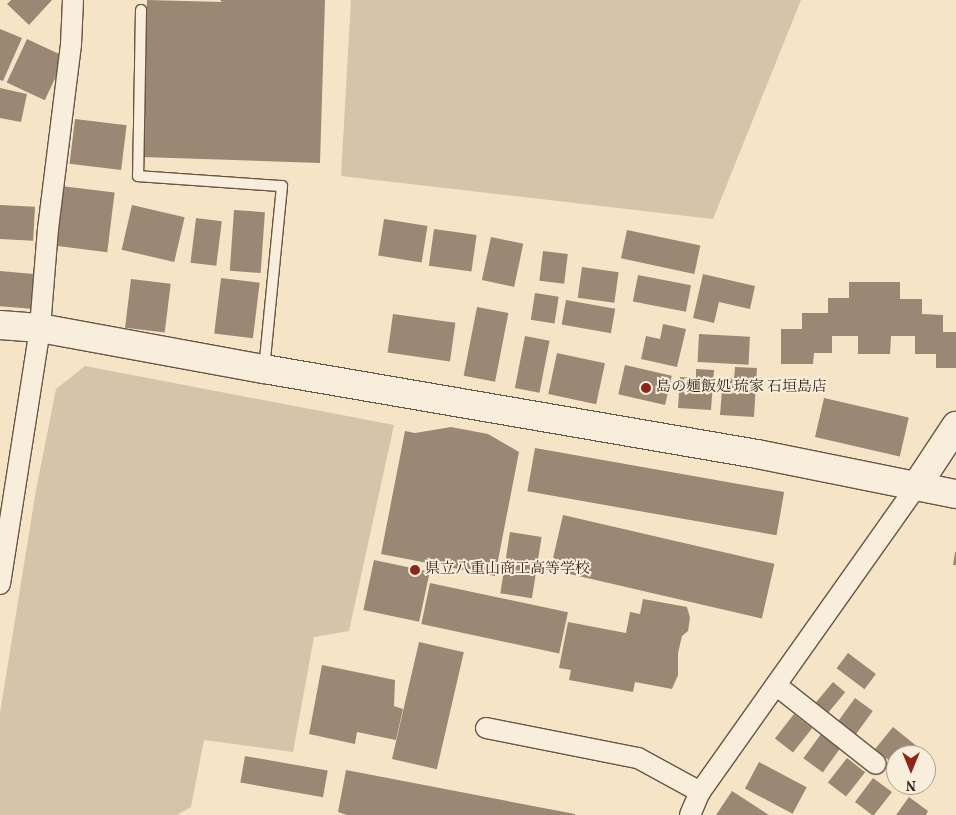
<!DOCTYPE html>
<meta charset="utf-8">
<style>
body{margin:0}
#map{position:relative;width:956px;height:815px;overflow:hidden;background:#f6e4c7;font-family:Vollkorn,"Noto Serif JP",serif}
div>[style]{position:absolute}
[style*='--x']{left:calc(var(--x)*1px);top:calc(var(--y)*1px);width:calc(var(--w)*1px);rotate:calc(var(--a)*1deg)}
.green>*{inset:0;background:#d6c4aa}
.building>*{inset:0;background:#9b8874;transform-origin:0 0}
.roads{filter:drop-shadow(1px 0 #685546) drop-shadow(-1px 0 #685546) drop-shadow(0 1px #685546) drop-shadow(0 -1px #685546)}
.lane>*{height:10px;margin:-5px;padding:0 5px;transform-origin:5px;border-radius:5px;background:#f9eddb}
.street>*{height:20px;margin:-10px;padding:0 10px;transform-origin:10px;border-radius:10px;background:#f9eddb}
.secondary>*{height:28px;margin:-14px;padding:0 14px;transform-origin:14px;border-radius:14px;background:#f9eddb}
.dots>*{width:14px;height:14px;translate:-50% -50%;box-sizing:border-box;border:2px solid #f9eddb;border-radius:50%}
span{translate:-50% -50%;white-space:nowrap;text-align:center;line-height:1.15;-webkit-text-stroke:4px #f9eddb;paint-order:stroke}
.poi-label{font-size:15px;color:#38251b}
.left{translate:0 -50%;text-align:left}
.north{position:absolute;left:886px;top:745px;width:50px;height:50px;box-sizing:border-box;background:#f9eddb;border:1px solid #ac9d8e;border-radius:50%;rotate:180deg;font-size:14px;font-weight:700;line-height:20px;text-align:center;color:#38251b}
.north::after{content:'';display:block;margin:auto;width:18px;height:22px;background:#8f2418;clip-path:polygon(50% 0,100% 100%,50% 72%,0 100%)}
</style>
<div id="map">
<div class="green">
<div style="clip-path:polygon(351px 0,801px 0,713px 219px,341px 176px)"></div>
<div style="clip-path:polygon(85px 366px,394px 425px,349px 631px,314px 637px,293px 752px,204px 740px,191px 807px,177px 815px,0 815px,0 713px,36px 490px,56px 389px)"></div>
</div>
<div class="building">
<div style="clip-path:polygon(11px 0,52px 0,29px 25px,7px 4px)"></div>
<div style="clip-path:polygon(147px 0,222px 2px,220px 0,325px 0,320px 163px,142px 157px)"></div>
<div style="clip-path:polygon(0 29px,22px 38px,3px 81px,0 80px)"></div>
<div style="left:27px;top:39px;width:42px;height:48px;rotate:25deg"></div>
<div style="clip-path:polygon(0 88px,27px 94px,21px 122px,0 118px)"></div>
<div style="left:75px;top:119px;width:52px;height:45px;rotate:7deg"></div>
<div style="left:61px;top:186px;width:54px;height:60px;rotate:7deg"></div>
<div style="left:0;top:205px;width:35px;height:34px;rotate:3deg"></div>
<div style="left:132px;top:205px;width:54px;height:46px;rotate:13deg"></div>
<div style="left:234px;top:210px;width:31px;height:61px;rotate:4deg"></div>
<div style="left:196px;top:218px;width:26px;height:45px;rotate:7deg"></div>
<div style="left:384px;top:219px;width:44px;height:37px;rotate:9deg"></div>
<div style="left:434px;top:229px;width:43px;height:37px;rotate:8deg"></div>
<div style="left:627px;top:230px;width:75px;height:29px;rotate:12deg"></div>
<div style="left:491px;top:237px;width:33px;height:44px;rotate:12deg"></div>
<div style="left:543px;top:251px;width:25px;height:30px;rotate:7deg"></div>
<div style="left:582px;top:267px;width:37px;height:31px;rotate:8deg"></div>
<div style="left:0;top:271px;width:34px;height:35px;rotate:5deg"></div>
<div style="clip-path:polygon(703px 274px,755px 286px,750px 309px,719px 302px,714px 323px,693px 318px)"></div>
<div style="left:638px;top:275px;width:54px;height:27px;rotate:11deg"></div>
<div style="left:221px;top:278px;width:39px;height:56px;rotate:7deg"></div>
<div style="left:131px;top:279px;width:40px;height:49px;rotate:7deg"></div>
<div style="clip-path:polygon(849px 282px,900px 282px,900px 299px,922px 299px,922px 314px,943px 315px,943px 332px,956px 332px,956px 368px,936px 368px,936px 354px,915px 354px,915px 336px,891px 336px,890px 354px,858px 354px,858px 336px,832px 336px,832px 353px,814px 353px,813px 364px,781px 364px,781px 329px,802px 329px,802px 313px,828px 313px,828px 298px,849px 298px)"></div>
<div style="left:535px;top:293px;width:24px;height:27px;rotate:9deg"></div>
<div style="left:566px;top:300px;width:50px;height:25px;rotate:10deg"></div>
<div style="left:477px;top:307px;width:32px;height:70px;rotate:11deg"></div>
<div style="left:393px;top:314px;width:63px;height:39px;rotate:8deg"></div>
<div style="clip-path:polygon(663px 324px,686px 329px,677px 367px,641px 359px,646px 336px,660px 339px)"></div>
<div style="left:699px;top:334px;width:51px;height:28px;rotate:3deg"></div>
<div style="left:525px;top:336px;width:25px;height:53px;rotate:11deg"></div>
<div style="left:557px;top:353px;width:49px;height:42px;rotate:12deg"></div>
<div style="left:625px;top:365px;width:48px;height:30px;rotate:13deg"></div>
<div style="clip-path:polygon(735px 367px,757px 368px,754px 417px,720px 415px,723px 378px,734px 379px)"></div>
<div style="clip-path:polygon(696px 369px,714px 370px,711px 410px,678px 408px,680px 377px,696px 378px)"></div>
<div style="left:824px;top:398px;width:87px;height:40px;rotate:13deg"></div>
<div style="clip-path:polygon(451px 427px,488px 434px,519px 452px,495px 576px,381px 554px,405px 431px,415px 433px)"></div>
<div style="left:535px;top:448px;width:253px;height:44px;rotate:10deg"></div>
<div style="left:563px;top:515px;width:217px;height:56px;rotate:13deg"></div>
<div style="left:510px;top:532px;width:32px;height:62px;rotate:9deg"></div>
<div style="clip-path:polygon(955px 552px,956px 552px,956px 565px,953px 565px)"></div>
<div style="left:374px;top:560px;width:57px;height:51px;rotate:12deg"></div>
<div style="left:430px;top:583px;width:141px;height:42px;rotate:12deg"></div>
<div style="clip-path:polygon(643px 599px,687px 607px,690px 618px,688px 631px,682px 636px,678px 653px,678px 675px,672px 689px,635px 682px,633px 692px,569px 680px,571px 670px,559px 668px,568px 622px,626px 633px,630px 612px,640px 614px)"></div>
<div style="left:419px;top:642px;width:46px;height:120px;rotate:13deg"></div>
<div style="left:848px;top:653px;width:35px;height:19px;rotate:37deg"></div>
<div style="clip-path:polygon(322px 665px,395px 680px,394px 706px,403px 709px,396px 740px,357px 732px,355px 744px,309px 734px)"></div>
<div style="left:833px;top:682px;width:16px;height:27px;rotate:40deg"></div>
<div style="left:855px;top:698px;width:22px;height:34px;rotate:36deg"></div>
<div style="left:794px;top:714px;width:23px;height:31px;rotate:38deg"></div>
<div style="clip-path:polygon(893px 727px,924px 752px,922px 755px,896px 755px,896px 766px,875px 749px)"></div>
<div style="left:821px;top:734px;width:24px;height:30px;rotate:36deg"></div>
<div style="left:245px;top:756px;width:84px;height:27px;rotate:10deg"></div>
<div style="left:847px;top:758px;width:23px;height:31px;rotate:38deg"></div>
<div style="left:759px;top:762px;width:54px;height:30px;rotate:28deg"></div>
<div style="clip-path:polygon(346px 770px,575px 814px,575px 815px,347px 815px,338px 812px)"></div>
<div style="clip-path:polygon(873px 778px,892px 792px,874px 815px,872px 815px,855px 802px)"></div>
<div style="clip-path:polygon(732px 791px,769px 815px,716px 815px)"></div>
<div style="clip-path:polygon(909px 797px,928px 811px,926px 815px,896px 815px)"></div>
</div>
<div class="roads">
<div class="lane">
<div style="--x:141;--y:10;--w:166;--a:91"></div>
<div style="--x:138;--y:176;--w:144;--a:4"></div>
<div style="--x:282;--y:186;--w:183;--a:95.6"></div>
</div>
<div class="street">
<div style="--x:0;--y:584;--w:259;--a:-81.1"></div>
<div style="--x:40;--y:328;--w:99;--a:-85.4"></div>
<div style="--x:48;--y:229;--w:186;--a:-82.9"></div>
<div style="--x:71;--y:44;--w:44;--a:-87.4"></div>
<div style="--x:776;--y:685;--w:127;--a:38.3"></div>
<div style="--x:486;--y:728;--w:155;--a:11.2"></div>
<div style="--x:638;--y:758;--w:71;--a:28.7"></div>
<div style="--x:690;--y:815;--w:25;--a:-67"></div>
<div style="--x:700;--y:792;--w:376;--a:-54.7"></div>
</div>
<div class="secondary">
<div style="--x:0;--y:325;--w:40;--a:4.3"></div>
<div style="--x:40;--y:328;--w:228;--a:10.4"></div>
<div style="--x:264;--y:369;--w:500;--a:9.78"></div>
<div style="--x:757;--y:454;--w:203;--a:11.4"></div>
<div style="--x:917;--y:485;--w:71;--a:-56.5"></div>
</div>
</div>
<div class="dots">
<div style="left:646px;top:388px;background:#8f2418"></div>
<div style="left:415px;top:570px;background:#8f2418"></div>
</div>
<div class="poi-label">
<span class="left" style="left:656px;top:388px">島の麺飯処 琉家 石垣島店</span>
<span class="left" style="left:425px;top:570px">県立八重山商工高等学校</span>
</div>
<div class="north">N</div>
</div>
